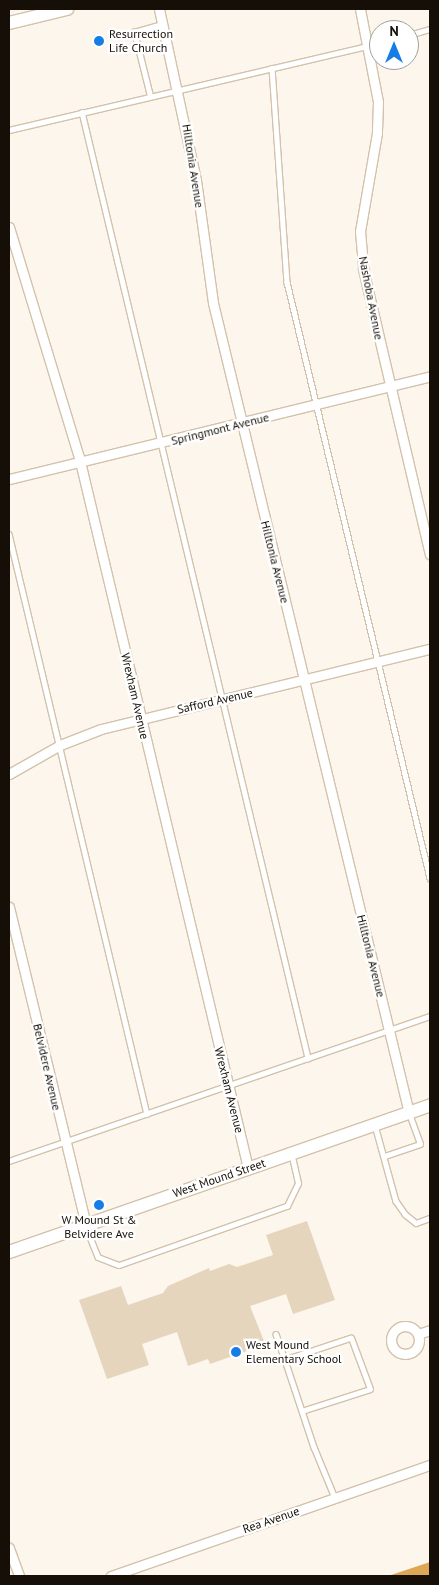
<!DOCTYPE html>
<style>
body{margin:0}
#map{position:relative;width:439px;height:1585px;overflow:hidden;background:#fdf6ed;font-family:"PT Sans",sans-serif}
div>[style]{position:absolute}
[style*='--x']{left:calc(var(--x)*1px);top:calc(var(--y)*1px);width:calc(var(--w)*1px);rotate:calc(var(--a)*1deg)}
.forest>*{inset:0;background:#dda755}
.building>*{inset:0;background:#e6d5bd}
.roads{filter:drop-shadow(1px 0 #d3c2ab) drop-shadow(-1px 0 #d3c2ab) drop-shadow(0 1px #d3c2ab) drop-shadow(0 -1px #d3c2ab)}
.lane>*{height:4.5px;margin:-2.25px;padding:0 2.25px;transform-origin:2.25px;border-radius:2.25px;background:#fff}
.street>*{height:9px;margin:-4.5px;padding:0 4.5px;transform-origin:4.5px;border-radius:4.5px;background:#fff}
.street>.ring{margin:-4.5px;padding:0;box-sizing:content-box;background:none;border:9px solid #fff;border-radius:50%}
.secondary>*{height:12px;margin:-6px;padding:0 6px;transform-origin:6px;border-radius:6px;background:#fff}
.dots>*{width:14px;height:14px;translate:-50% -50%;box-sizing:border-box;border:2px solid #fff;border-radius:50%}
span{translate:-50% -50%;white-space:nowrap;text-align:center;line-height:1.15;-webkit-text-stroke:4.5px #fff;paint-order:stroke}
.poi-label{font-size:12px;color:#150f07}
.left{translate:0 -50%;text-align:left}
.street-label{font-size:12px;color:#150f07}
.frame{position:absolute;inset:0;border:10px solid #150f07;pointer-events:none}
.north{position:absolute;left:369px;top:20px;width:50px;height:50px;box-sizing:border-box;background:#fff;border:1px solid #a19f9c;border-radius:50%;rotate:0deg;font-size:14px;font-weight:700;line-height:20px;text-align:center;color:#150f07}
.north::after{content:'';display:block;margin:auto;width:18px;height:22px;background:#167de5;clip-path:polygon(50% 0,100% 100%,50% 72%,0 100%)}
</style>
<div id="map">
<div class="forest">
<div style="clip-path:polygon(430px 1562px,430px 1576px,388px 1576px)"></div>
</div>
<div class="building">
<div style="clip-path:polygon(307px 1221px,335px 1300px,293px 1314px,286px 1294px,250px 1306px,264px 1341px,245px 1347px,247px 1351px,210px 1364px,208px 1359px,188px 1366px,177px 1332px,142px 1344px,149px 1365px,107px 1379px,79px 1300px,121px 1286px,128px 1305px,163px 1293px,168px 1286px,209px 1268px,210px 1271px,229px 1264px,237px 1267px,273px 1255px,266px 1235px)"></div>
</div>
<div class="roads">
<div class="lane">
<div style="--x:409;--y:35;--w:22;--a:-16"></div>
<div style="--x:272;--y:68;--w:215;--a:86"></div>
<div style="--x:287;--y:282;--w:613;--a:76.51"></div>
<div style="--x:150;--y:96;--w:66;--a:-104"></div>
<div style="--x:134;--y:32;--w:29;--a:-16"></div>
<div style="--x:82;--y:112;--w:973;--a:76.56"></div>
<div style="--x:9;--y:130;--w:380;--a:-13.2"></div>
<div style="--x:9;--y:534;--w:596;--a:76.62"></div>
<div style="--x:375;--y:1125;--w:79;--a:74.6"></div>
<div style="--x:396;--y:1201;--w:16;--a:55"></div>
<div style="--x:405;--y:1214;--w:14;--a:39"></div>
<div style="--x:416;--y:1223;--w:15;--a:-20"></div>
<div style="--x:385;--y:1156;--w:37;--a:-19"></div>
<div style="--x:420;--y:1144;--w:33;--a:-110"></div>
<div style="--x:9;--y:1161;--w:445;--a:-19"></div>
<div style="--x:86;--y:1227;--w:32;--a:68"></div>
<div style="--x:98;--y:1257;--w:22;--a:21"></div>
<div style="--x:119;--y:1265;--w:178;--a:-19.4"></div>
<div style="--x:287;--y:1206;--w:25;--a:-64"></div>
<div style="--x:298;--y:1183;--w:28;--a:-103"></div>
<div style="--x:276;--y:1334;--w:28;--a:71"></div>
<div style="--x:302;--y:1411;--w:71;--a:-17.9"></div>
<div style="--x:370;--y:1389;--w:54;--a:-110.4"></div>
<div style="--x:351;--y:1338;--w:70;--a:161.6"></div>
<div style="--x:285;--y:1360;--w:92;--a:71.6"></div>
<div style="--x:314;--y:1447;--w:55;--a:67.6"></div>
</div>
<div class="street">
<div style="--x:159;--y:9;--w:175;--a:77.8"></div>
<div style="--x:196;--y:180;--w:124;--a:82.1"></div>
<div style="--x:213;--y:303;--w:833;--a:76.4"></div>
<div style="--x:360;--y:9;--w:95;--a:79"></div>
<div style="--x:378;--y:102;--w:31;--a:92"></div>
<div style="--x:377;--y:133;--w:99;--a:99.8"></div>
<div style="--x:360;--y:231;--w:38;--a:85"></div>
<div style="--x:363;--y:269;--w:293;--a:76.8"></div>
<div style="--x:9;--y:227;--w:240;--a:73.1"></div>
<div style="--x:79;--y:457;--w:731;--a:76.63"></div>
<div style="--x:9;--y:479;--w:433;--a:-13.7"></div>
<div style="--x:9;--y:774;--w:59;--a:-29.6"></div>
<div style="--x:60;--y:745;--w:44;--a:-21.3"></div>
<div style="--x:101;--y:729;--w:339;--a:-13.7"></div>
<div style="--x:9;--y:907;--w:328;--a:76.4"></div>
<div class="ring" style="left:391px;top:1326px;width:19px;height:19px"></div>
<div style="--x:418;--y:1334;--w:13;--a:-18"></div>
<div style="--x:9;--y:1548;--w:30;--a:70"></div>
<div style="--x:111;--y:1576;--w:338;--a:-19.2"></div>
</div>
<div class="secondary">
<div style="--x:9;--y:23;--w:60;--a:-13.6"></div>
<div style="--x:9;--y:1252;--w:446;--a:-19.2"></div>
</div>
</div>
<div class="dots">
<div style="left:99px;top:41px;background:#167de5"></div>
<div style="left:99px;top:1205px;background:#167de5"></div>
<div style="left:236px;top:1352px;background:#167de5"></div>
</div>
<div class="poi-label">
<span class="left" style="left:109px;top:41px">Resurrection<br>Life Church</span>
<span style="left:99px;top:1227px">W Mound St &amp;<br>Belvidere Ave</span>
<span class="left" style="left:246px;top:1352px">West Mound<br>Elementary School</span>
</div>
<div class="street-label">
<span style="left:193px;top:166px;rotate:81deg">Hilltonia Avenue</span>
<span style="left:371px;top:298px;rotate:79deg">Nashoba Avenue</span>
<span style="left:220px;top:429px;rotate:-14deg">Springmont Avenue</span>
<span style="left:275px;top:562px;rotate:76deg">Hilltonia Avenue</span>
<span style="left:135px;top:696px;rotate:77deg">Wrexham Avenue</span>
<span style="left:215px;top:701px;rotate:-13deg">Safford Avenue</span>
<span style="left:371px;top:956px;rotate:76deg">Hilltonia Avenue</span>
<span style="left:47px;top:1067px;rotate:77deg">Belvidere Avenue</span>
<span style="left:229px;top:1090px;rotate:76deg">Wrexham Avenue</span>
<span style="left:219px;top:1178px;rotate:-19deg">West Mound Street</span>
<span style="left:271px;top:1520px;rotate:-19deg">Rea Avenue</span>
</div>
<div class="frame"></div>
<div class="north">N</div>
</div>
